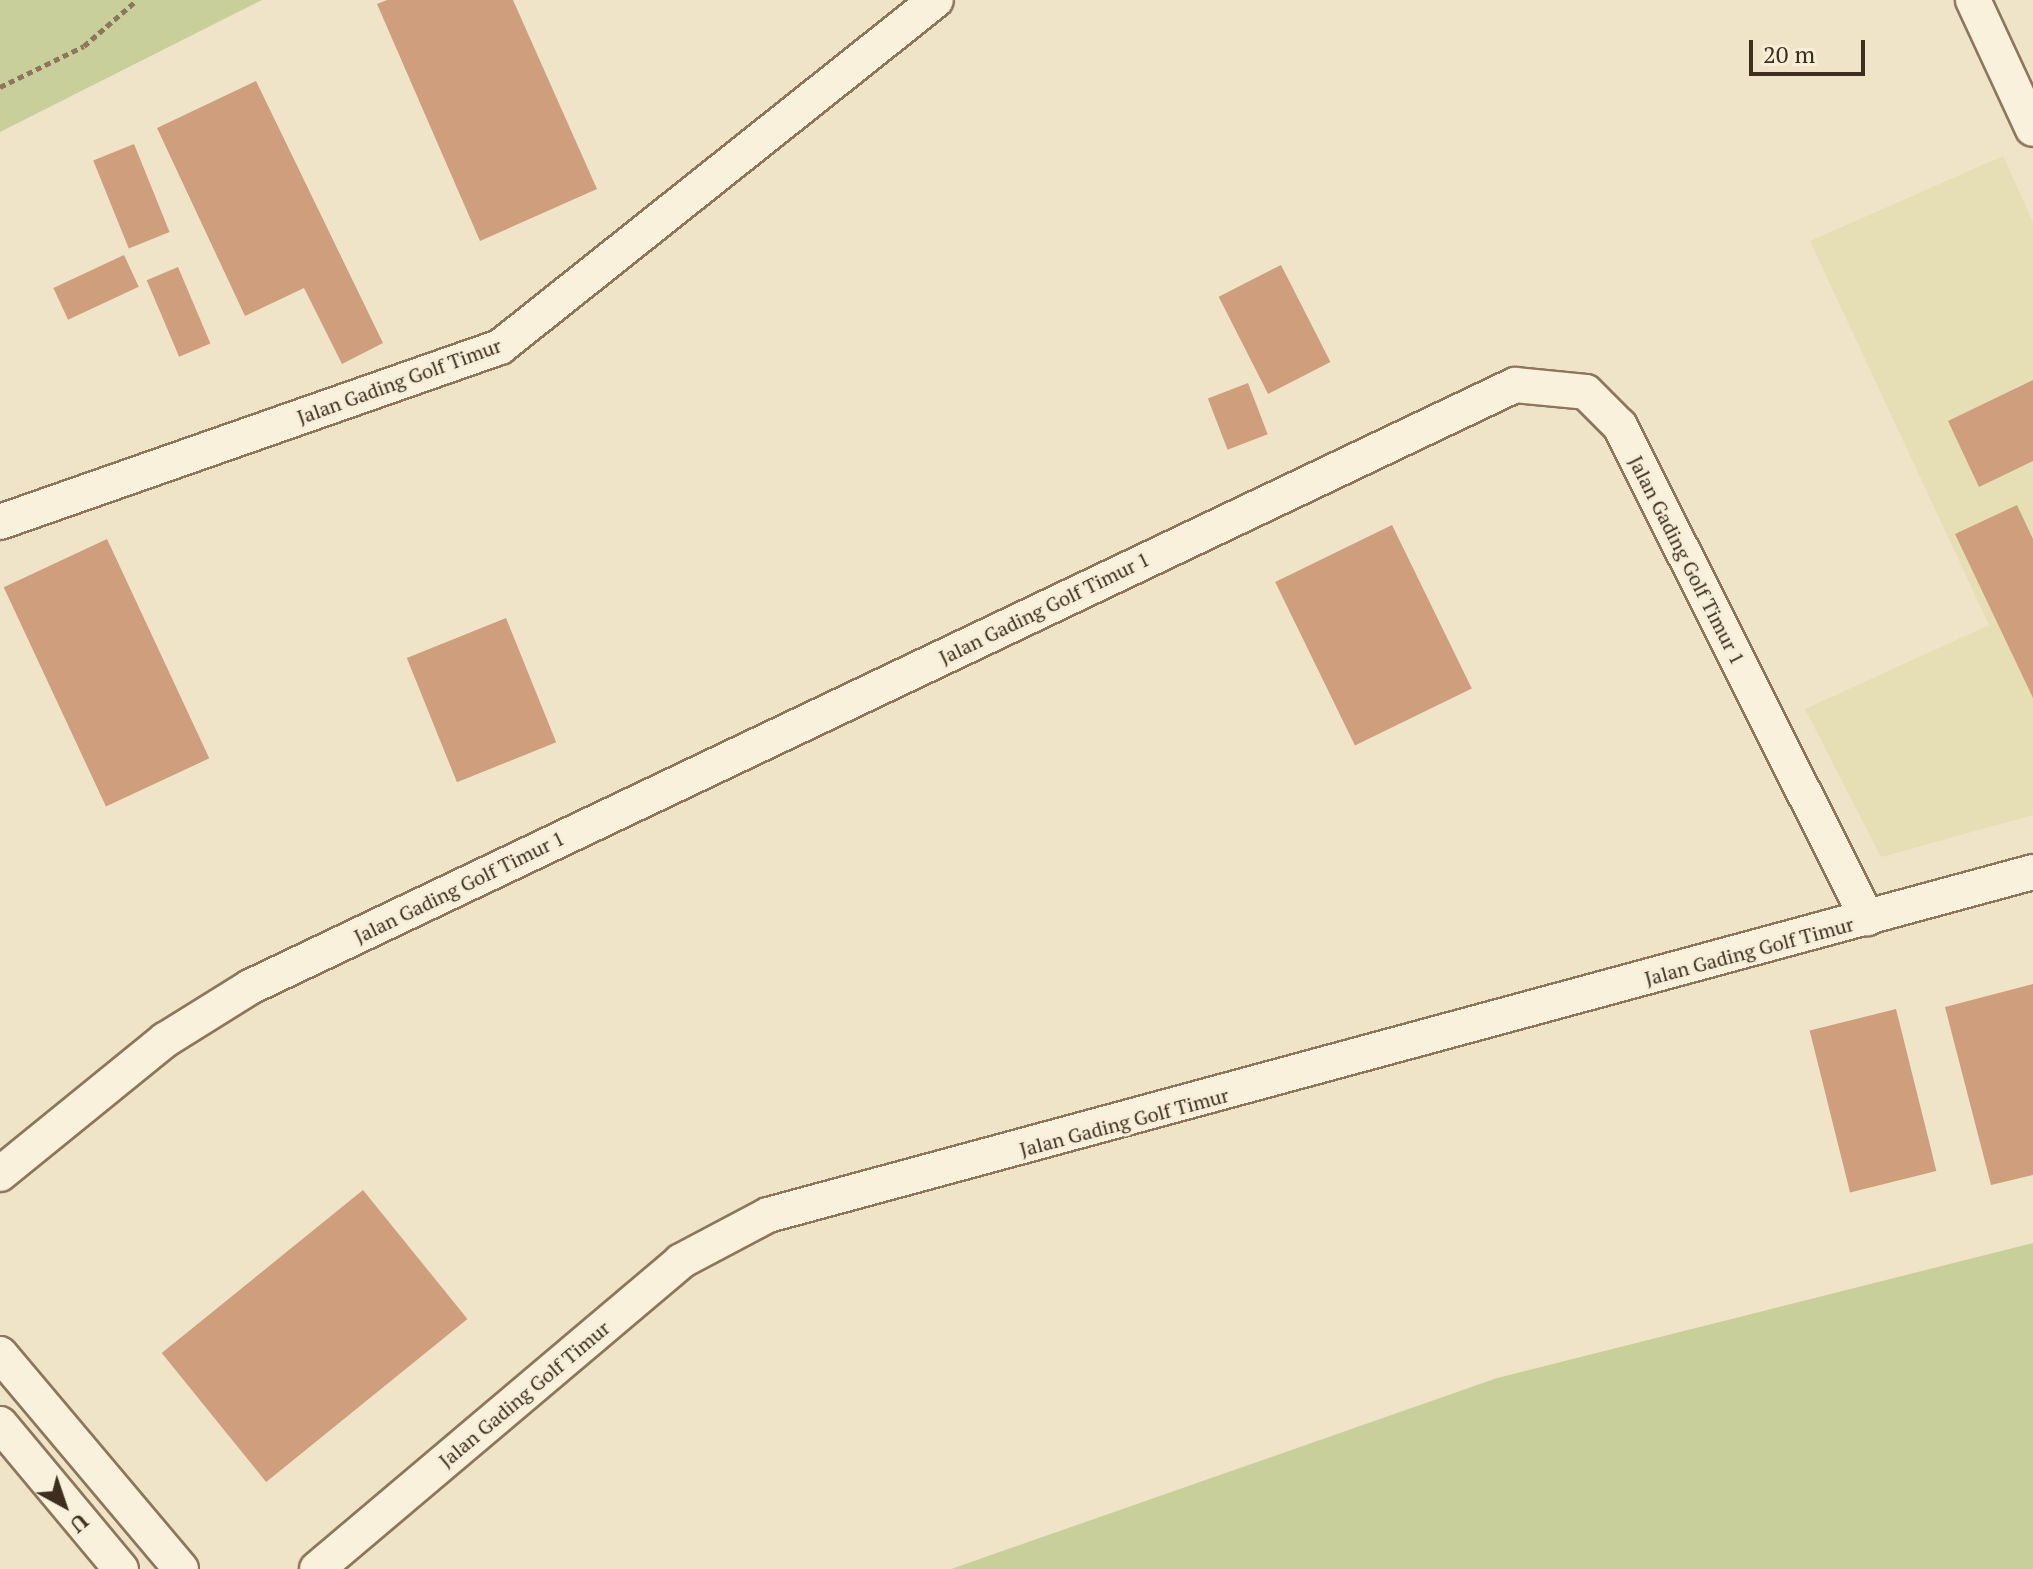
<!DOCTYPE html>
<style>
body{margin:0}
#map{position:relative;width:2033px;height:1569px;overflow:hidden;background:#f0e4c8;font-family:"PT Serif",serif}
div>[style]{position:absolute}
[style*='--x']{left:calc(var(--x)*1px);top:calc(var(--y)*1px);width:calc(var(--w)*1px);rotate:calc(var(--a)*1deg)}
.farmland>*{inset:0;background:#e6deb5}
.green>*{inset:0;background:#c9cf9b}
.building>*{inset:0;background:#cf9f7d;transform-origin:0 0}
.path>*{height:5px;margin-top:-2.5px;transform-origin:0;background:repeating-linear-gradient(90deg,#8d765c 0 6px,transparent 0 10px)}
.roads{filter:drop-shadow(2px 0 #8d765c) drop-shadow(-2px 0 #8d765c) drop-shadow(0 2px #8d765c) drop-shadow(0 -2px #8d765c)}
.minor>*{height:34px;margin:-17px;padding:0 17px;transform-origin:17px;border-radius:17px;background:#faf1dc}
span{translate:-50% -50%;white-space:nowrap;text-align:center;line-height:1.15;-webkit-text-stroke:6px #f7eed8;paint-order:stroke}
.street-label{font-size:20px;color:#3d2e20}
.north{position:absolute;left:24px;top:1465px;width:80px;height:80px;-webkit-text-stroke:6px #f7eed8;paint-order:stroke;rotate:140deg;font-size:22px;font-weight:700;line-height:32px;text-align:center;color:#3d2e20}
.north::after{content:'';display:block;margin:auto;width:28px;height:36px;background:#3d2e20;clip-path:polygon(50% 0,100% 100%,50% 72%,0 100%)}
.scale{position:absolute;left:1749px;top:40px;width:116px;height:36px;box-sizing:border-box;border:4px solid #3d2e20;border-top:0;padding-left:10px;font-size:24px;line-height:28px;white-space:nowrap;color:#3d2e20;-webkit-text-stroke:6px #f7eed8;paint-order:stroke}
</style>
<div id="map">
<div class="farmland">
<div style="clip-path:polygon(2003px 156px,2033px 222px,2033px 815px,1881px 857px,1805px 709px,1989px 625px,1810px 241px)"></div>
</div>
<div class="green">
<div style="clip-path:polygon(0 0,262px 0,0 132px)"></div>
<div style="clip-path:polygon(2033px 1243px,2033px 1569px,951px 1569px,1497px 1378px)"></div>
</div>
<div class="building">
<div style="clip-path:polygon(387px 0,513px 0,597px 189px,480px 241px,377px 4px)"></div>
<div style="clip-path:polygon(256px 81px,383px 343px,342px 364px,304px 288px,245px 316px,157px 128px)"></div>
<div style="left:134px;top:144px;width:95px;height:44px;rotate:68deg"></div>
<div style="left:124px;top:255px;width:35px;height:78px;rotate:65deg"></div>
<div style="left:1281px;top:265px;width:109px;height:70px;rotate:63deg"></div>
<div style="left:178px;top:267px;width:83px;height:34px;rotate:67deg"></div>
<div style="clip-path:polygon(2033px 380px,2033px 461px,1979px 487px,1948px 421px)"></div>
<div style="left:1248px;top:383px;width:55px;height:43px;rotate:69deg"></div>
<div style="clip-path:polygon(2017px 505px,2033px 539px,2033px 698px,1955px 534px)"></div>
<div style="left:1392px;top:525px;width:182px;height:130px;rotate:64deg"></div>
<div style="left:107px;top:539px;width:242px;height:114px;rotate:65deg"></div>
<div style="left:506px;top:618px;width:134px;height:107px;rotate:68deg"></div>
<div style="clip-path:polygon(2033px 984px,2033px 1175px,1991px 1185px,1945px 1007px)"></div>
<div style="left:1896px;top:1009px;width:167px;height:89px;rotate:76deg"></div>
<div style="left:363px;top:1190px;width:166px;height:259px;rotate:51deg"></div>
</div>
<div class="path">
<div style="--x:0;--y:87;--w:93;--a:-26"></div>
<div style="--x:84;--y:46;--w:70;--a:-41"></div>
</div>
<div class="roads">
<div class="minor">
<div style="--x:1973;--y:0;--w:142;--a:65.1"></div>
<div style="--x:0;--y:522;--w:530;--a:-19.29"></div>
<div style="--x:500;--y:347;--w:557;--a:-38.52"></div>
<div style="--x:0;--y:1174;--w:213;--a:-39.1"></div>
<div style="--x:165;--y:1040;--w:100;--a:-31.9"></div>
<div style="--x:250;--y:987;--w:1401;--a:-25.45"></div>
<div style="--x:1515;--y:385;--w:71;--a:5.6"></div>
<div style="--x:1586;--y:392;--w:48;--a:45"></div>
<div style="--x:1620;--y:426;--w:551;--a:63.34"></div>
<div style="--x:0;--y:1354;--w:281;--a:49.9"></div>
<div style="--x:0;--y:1424;--w:189;--a:50.2"></div>
<div style="--x:317;--y:1569;--w:477;--a:-40.2"></div>
<div style="--x:681;--y:1261;--w:98;--a:-27.9"></div>
<div style="--x:768;--y:1215;--w:1311;--a:-15.17"></div>
</div>
</div>
<div class="street-label">
<span style="left:399px;top:381px;rotate:-20deg">Jalan Gading Golf Timur</span>
<span style="left:1687px;top:560px;rotate:63deg">Jalan Gading Golf Timur 1</span>
<span style="left:1044px;top:608px;rotate:-26deg">Jalan Gading Golf Timur 1</span>
<span style="left:459px;top:887px;rotate:-26deg">Jalan Gading Golf Timur 1</span>
<span style="left:1749px;top:951px;rotate:-15deg">Jalan Gading Golf Timur</span>
<span style="left:1124px;top:1122px;rotate:-15deg">Jalan Gading Golf Timur</span>
<span style="left:524px;top:1394px;rotate:-40deg">Jalan Gading Golf Timur</span>
</div>
<div class="north">U</div>
<div class="scale">20 m</div>
</div>
